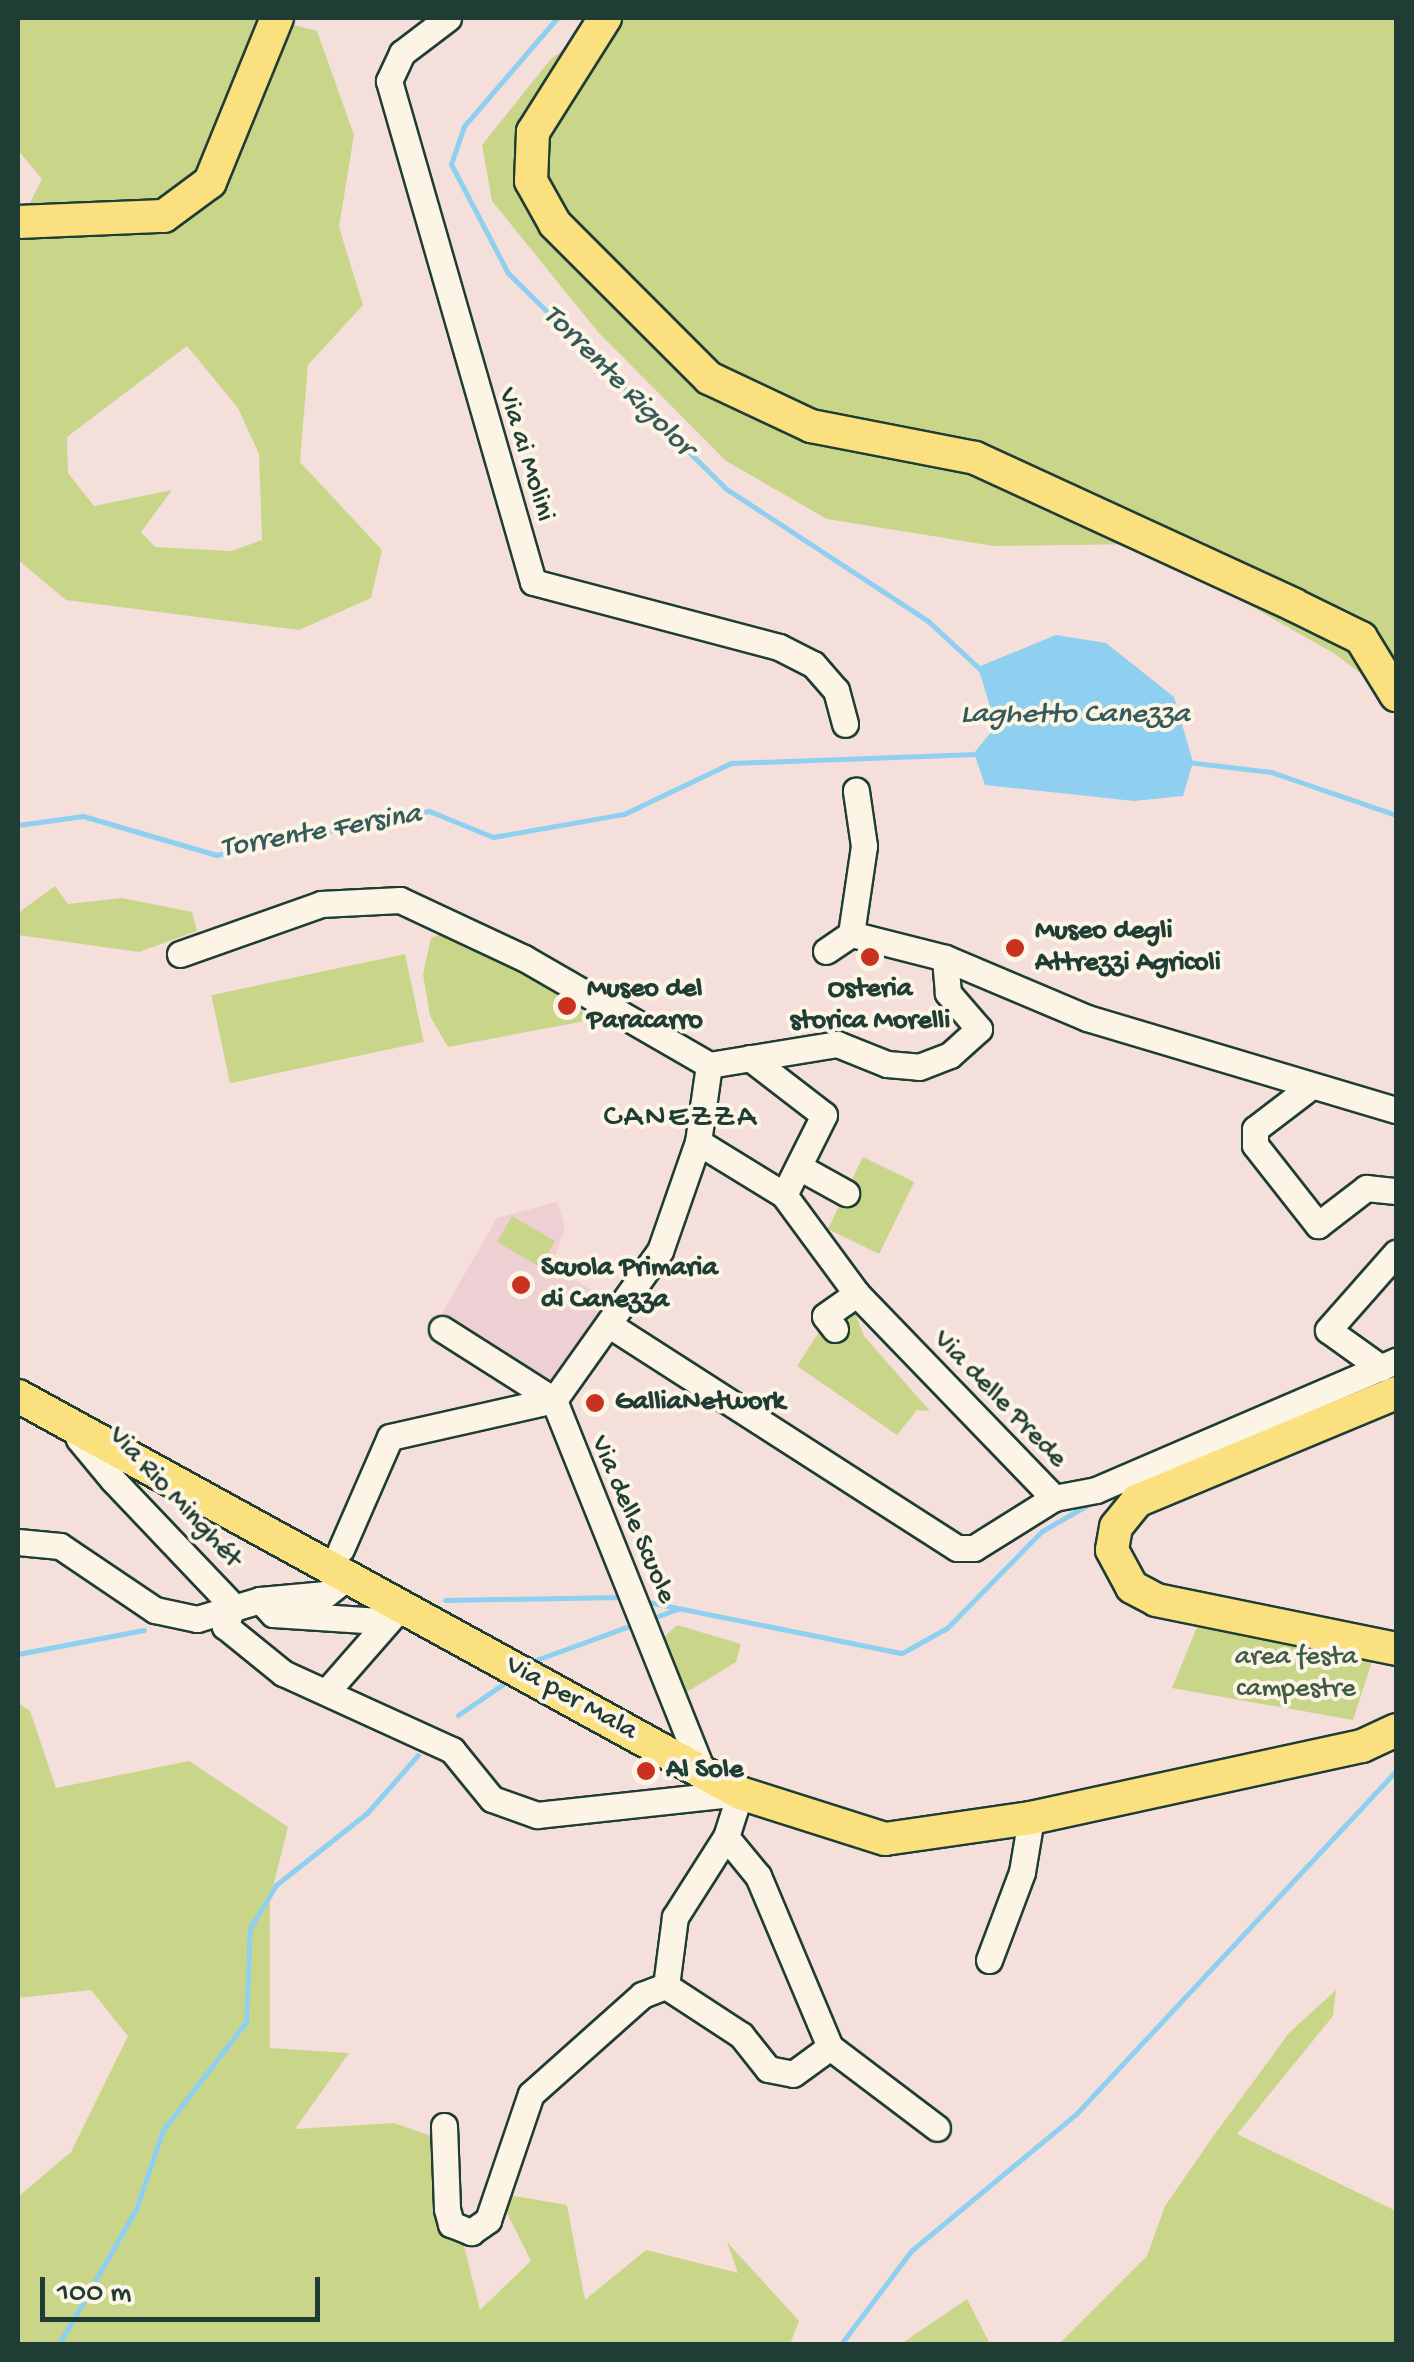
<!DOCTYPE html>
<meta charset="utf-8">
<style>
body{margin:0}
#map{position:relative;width:1414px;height:2362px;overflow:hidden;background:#f4dfdb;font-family:"Gochi Hand",sans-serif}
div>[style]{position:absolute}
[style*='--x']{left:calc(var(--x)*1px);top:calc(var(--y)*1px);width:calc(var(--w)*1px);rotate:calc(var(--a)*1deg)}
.built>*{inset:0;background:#eecfd4}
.green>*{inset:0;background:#c9d68a;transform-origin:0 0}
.water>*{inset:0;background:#8fcff0}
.stream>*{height:5px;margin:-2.5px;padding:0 2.5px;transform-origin:2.5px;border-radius:2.5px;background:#8fcff0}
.roads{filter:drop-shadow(2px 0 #1f3d34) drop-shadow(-2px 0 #1f3d34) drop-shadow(0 2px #1f3d34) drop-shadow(0 -2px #1f3d34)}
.minor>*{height:25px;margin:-12.5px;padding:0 12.5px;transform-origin:12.5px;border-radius:12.5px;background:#fcf5e5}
.major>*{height:32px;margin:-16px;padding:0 16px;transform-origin:16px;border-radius:16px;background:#fbe080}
.dots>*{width:28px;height:28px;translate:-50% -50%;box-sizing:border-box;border:5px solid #fcf5e5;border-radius:50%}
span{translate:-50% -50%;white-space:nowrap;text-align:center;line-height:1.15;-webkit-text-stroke:8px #fcf5e5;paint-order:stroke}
.street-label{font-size:28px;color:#1f3d34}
.poi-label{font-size:28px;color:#1f3d34;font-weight:700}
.left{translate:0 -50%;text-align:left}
.park-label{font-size:28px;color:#415c45}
.water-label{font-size:30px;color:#355a5a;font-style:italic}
.quarter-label{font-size:32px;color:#1f3d34;letter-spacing:2.5px}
.frame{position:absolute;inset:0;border:20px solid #1f3d34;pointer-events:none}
.scale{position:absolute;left:40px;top:2277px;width:280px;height:45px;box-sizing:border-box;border:5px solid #1f3d34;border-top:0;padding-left:12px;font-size:30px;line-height:35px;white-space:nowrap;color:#1f3d34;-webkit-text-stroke:8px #fcf5e5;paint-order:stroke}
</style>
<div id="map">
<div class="built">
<div style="clip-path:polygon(557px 1202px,565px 1227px,552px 1265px,614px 1305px,555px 1389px,440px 1317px,497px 1218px)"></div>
</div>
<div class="green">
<div style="clip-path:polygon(evenodd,18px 18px,268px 18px,317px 31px,354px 135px,339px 227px,363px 305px,308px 365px,300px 462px,382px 550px,371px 598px,299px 630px,66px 600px,18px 560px,18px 226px,42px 179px,18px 150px,18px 18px,187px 346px,238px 408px,259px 454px,262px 540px,231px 551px,155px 547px,141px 532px,172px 490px,94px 506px,68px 473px,67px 437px,187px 346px)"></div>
<div style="clip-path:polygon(604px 18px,1396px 18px,1396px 700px,1335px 654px,1142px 544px,994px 546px,827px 519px,726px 461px,598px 332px,492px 201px,482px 145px,550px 60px)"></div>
<div style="clip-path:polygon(55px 886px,68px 904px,122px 898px,192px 912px,197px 931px,139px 952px,18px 935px,18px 913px)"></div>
<div style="clip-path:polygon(447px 932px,580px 1001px,585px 1021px,448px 1047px,430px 1016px,423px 974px,431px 938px)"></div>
<div style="left:405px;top:954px;width:90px;height:198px;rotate:78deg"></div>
<div style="left:863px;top:1157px;width:57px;height:80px;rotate:26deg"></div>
<div style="left:512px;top:1216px;width:50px;height:30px;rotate:30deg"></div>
<div style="clip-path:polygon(853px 1308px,864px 1336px,930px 1411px,917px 1410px,897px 1435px,797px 1366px,823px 1326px)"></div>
<div style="clip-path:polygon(677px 1625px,741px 1644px,736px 1662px,682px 1695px,660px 1641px)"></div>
<div style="clip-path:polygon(1198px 1625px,1374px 1655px,1353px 1720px,1172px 1688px)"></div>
<div style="clip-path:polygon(18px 1703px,30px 1711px,56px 1788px,189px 1761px,288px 1827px,270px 1898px,270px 2048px,349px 2053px,295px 2129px,394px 2123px,437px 2138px,480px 2310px,531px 2261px,497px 2193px,567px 2205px,585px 2300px,646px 2250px,738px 2273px,727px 2242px,799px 2321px,790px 2344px,18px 2344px,18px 2197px,71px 2152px,128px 2036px,91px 1990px,18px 1998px)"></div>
<div style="clip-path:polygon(1336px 1990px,1333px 2016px,1237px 2134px,1396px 2211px,1396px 2344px,1059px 2344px,1147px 2256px,1165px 2206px,1212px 2138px,1289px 2033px)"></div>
<div style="clip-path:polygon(967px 2299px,990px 2344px,901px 2344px)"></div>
</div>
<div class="water">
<div style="clip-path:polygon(1056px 635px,1106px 643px,1174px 697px,1193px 762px,1183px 796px,1134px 801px,985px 785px,974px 753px,996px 726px,978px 667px)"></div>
</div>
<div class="stream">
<div style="--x:557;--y:18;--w:143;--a:130.7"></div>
<div style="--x:464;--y:126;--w:40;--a:108.9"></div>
<div style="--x:451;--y:164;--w:123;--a:62.4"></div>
<div style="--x:508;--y:273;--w:305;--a:44.7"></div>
<div style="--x:725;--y:488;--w:243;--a:33.2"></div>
<div style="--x:928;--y:621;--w:72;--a:42.8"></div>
<div style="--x:1187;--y:762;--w:85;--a:6.8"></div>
<div style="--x:1271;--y:772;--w:132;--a:19"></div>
<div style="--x:18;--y:825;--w:66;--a:-7.9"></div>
<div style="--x:83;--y:816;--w:139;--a:16.3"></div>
<div style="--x:216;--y:855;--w:217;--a:-11.7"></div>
<div style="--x:429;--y:811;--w:69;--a:22.1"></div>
<div style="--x:493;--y:837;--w:133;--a:-10"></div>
<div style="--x:624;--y:814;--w:119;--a:-25.5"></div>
<div style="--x:731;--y:763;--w:246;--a:-2.1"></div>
<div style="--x:445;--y:1600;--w:177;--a:-1"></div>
<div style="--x:643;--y:1601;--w:264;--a:11.4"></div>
<div style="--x:902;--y:1653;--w:51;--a:-29.1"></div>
<div style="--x:947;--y:1628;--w:136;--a:-45.6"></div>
<div style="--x:1042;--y:1531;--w:56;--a:-29.7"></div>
<div style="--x:333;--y:1606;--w:14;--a:0"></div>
<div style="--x:650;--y:1619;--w:30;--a:-20"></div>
<div style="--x:18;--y:1654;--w:128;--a:-10.8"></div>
<div style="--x:536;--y:1660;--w:105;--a:-20"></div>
<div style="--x:458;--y:1715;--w:62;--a:-34.5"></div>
<div style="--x:59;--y:2344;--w:155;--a:-60.3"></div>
<div style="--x:136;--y:2209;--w:83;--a:-71.1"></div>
<div style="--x:163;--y:2130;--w:136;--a:-52.5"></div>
<div style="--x:246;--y:2022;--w:94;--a:-87.6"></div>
<div style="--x:250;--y:1928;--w:50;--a:-58.8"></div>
<div style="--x:276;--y:1885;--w:116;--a:-38.4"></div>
<div style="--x:367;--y:1813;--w:77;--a:-48.7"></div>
<div style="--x:841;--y:2344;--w:116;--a:-53"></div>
<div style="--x:911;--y:2251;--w:214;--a:-39.7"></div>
<div style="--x:1076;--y:2114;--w:469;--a:-47"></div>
</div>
<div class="roads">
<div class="minor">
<div style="--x:448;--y:18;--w:58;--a:142.7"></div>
<div style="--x:402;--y:53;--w:31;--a:115"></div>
<div style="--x:389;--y:81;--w:521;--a:73.96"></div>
<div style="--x:533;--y:582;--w:254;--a:14.8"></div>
<div style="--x:779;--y:647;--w:38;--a:27"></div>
<div style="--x:813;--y:664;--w:35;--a:49"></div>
<div style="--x:836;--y:690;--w:35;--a:75"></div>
<div style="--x:851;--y:934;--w:89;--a:-81.6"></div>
<div style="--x:864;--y:846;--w:56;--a:-98.3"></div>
<div style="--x:826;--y:951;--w:30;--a:-34"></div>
<div style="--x:851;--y:934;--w:97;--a:14.3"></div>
<div style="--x:945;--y:958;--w:154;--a:22.9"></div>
<div style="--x:1087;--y:1018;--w:322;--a:16.6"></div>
<div style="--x:180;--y:954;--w:150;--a:-19.5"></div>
<div style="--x:321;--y:904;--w:79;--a:-2.9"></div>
<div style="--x:400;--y:900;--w:137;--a:25.1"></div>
<div style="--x:524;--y:958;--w:214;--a:30"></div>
<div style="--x:750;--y:1058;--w:93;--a:37.6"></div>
<div style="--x:824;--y:1115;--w:89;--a:116.6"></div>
<div style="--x:709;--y:1065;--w:130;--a:-9.3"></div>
<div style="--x:837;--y:1044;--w:54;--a:21.8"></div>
<div style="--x:887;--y:1064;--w:32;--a:5"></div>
<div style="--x:919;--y:1067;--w:33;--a:-21"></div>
<div style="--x:950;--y:1055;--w:39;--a:-42"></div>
<div style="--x:979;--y:1029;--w:48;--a:-130.7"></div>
<div style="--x:948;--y:993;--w:35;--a:-95"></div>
<div style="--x:1310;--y:1087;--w:69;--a:142.6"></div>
<div style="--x:1255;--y:1129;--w:16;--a:90"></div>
<div style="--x:1255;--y:1145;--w:102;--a:51.8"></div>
<div style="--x:1318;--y:1225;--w:61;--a:-37.6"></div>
<div style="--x:1366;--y:1188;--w:30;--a:6"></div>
<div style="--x:698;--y:1142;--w:101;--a:31.6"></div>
<div style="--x:784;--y:1195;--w:123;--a:53.6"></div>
<div style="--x:857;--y:1294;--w:284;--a:46"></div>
<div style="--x:1054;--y:1498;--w:43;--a:-10.8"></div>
<div style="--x:1096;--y:1490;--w:327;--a:-23.3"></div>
<div style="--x:799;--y:1167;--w:54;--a:29"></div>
<div style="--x:611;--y:1326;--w:411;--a:32.7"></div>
<div style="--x:957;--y:1548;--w:17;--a:0"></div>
<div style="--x:974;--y:1548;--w:94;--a:-32"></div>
<div style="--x:442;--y:1329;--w:133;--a:32.4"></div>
<div style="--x:835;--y:1329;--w:16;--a:-128"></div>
<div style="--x:825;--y:1316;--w:39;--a:-35"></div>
<div style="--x:1381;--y:1368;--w:65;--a:-144.4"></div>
<div style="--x:1328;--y:1330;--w:103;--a:-48.6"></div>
<div style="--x:81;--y:1428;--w:11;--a:100"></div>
<div style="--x:79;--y:1439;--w:53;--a:50.3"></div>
<div style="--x:113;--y:1480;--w:174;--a:46.4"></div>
<div style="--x:18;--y:1542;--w:42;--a:5.4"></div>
<div style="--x:60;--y:1546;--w:115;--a:34"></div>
<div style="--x:155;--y:1610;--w:43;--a:12.1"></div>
<div style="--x:197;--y:1619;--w:66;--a:-16.8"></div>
<div style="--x:260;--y:1600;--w:19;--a:47"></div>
<div style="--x:273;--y:1614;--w:107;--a:3.7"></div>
<div style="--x:341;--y:1549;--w:122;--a:-66.4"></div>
<div style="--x:390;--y:1437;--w:168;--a:-12.7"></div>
<div style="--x:260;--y:1600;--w:66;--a:-5.2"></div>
<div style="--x:326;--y:1594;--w:14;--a:-39"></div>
<div style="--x:233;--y:1606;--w:22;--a:112"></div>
<div style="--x:225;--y:1626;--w:75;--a:39"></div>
<div style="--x:283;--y:1673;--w:186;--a:24.5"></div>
<div style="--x:452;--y:1750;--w:63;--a:50.8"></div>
<div style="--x:492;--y:1799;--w:48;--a:19.6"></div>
<div style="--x:537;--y:1815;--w:204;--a:-6.2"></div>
<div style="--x:328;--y:1690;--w:96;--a:-48.8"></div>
<div style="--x:703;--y:1773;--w:402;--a:-111.8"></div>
<div style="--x:554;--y:1400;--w:183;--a:-54.6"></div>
<div style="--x:660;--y:1251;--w:115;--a:-70.8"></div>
<div style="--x:698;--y:1142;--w:78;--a:-81.9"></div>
<div style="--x:989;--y:1960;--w:94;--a:-69.4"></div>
<div style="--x:1022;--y:1872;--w:55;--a:-80.5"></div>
<div style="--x:666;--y:1986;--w:90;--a:33.2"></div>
<div style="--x:741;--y:2035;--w:43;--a:51.5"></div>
<div style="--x:768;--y:2069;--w:25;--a:11"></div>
<div style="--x:793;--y:2074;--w:46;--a:-36.1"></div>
<div style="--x:830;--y:2047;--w:186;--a:-112.8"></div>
<div style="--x:758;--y:1876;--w:50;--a:-129.4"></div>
<div style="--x:726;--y:1837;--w:46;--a:-72.3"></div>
<div style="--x:830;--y:2047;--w:134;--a:37.1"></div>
<div style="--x:444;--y:2126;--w:83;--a:87.9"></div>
<div style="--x:447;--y:2209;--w:16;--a:75"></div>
<div style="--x:451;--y:2224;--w:22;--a:22"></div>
<div style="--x:471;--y:2232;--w:21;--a:-35"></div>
<div style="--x:488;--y:2220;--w:133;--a:-71.2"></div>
<div style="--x:531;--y:2094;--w:149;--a:-41.7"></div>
<div style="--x:642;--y:1995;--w:26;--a:-21"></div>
<div style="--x:666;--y:1986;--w:70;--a:-82.6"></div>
<div style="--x:675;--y:1917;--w:95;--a:-57.5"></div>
</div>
<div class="major">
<div style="--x:605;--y:18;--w:135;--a:122.3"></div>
<div style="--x:533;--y:132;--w:49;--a:92.3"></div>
<div style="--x:531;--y:181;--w:49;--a:60.8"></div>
<div style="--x:555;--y:224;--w:218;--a:45"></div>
<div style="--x:709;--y:378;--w:113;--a:25.2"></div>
<div style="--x:811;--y:426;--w:167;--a:11"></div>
<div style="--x:975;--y:458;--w:351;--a:24.7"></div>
<div style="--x:1294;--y:605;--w:75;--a:26.2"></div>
<div style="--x:1361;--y:638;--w:67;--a:58.4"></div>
<div style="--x:18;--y:222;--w:146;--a:-2.4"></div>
<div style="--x:164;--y:216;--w:57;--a:-36.5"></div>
<div style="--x:210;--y:182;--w:177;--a:-67.8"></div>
<div style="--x:1396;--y:1393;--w:281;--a:157.4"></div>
<div style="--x:1137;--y:1501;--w:33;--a:129"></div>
<div style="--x:1116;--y:1527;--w:23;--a:100"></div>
<div style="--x:1112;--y:1550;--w:42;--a:61.6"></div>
<div style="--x:1132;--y:1587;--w:27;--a:28"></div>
<div style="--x:1156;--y:1600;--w:245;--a:11.5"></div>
<div style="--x:18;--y:1396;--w:824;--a:28.8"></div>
<div style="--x:740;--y:1793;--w:152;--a:17.6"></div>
<div style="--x:885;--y:1839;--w:148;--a:-8.2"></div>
<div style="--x:1031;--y:1818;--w:339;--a:-12.3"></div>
<div style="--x:1362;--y:1746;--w:38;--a:-25"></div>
</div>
</div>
<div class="dots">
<div style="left:1015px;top:948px;background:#c8321e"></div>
<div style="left:870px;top:957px;background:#c8321e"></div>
<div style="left:567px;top:1006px;background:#c8321e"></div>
<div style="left:521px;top:1285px;background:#c8321e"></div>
<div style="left:595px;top:1403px;background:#c8321e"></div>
<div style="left:646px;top:1771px;background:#c8321e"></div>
</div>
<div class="street-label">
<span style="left:525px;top:455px;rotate:73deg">Via ai Molini</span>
<span style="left:999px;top:1400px;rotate:46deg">Via delle Prede</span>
<span style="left:174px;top:1498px;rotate:47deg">Via Rio Minghét</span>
<span style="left:632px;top:1520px;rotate:67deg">Via delle Scuole</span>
<span style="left:571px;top:1699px;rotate:29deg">Via per Mala</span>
</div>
<div class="poi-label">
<span class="left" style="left:1035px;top:948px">Museo degli<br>Attrezzi Agricoli</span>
<span class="left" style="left:587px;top:1006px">Museo del<br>Paracarro</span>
<span style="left:870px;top:1006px">Osteria<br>storica Morelli</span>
<span class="left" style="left:541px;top:1285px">Scuola Primaria<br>di Canezza</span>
<span class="left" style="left:615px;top:1403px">GalliaNetwork</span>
<span class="left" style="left:666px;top:1771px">Al Sole</span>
</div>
<div class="park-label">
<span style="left:1296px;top:1674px">area festa<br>campestre</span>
</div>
<div class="water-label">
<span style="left:617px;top:382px;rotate:45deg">Torrente Rigolor</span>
<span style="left:1075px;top:716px">Laghetto Canezza</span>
<span style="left:321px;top:833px;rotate:-10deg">Torrente Fersina</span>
</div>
<div class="quarter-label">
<span style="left:681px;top:1118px">CANEZZA</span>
</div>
<div class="frame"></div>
<div class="scale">100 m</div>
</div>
